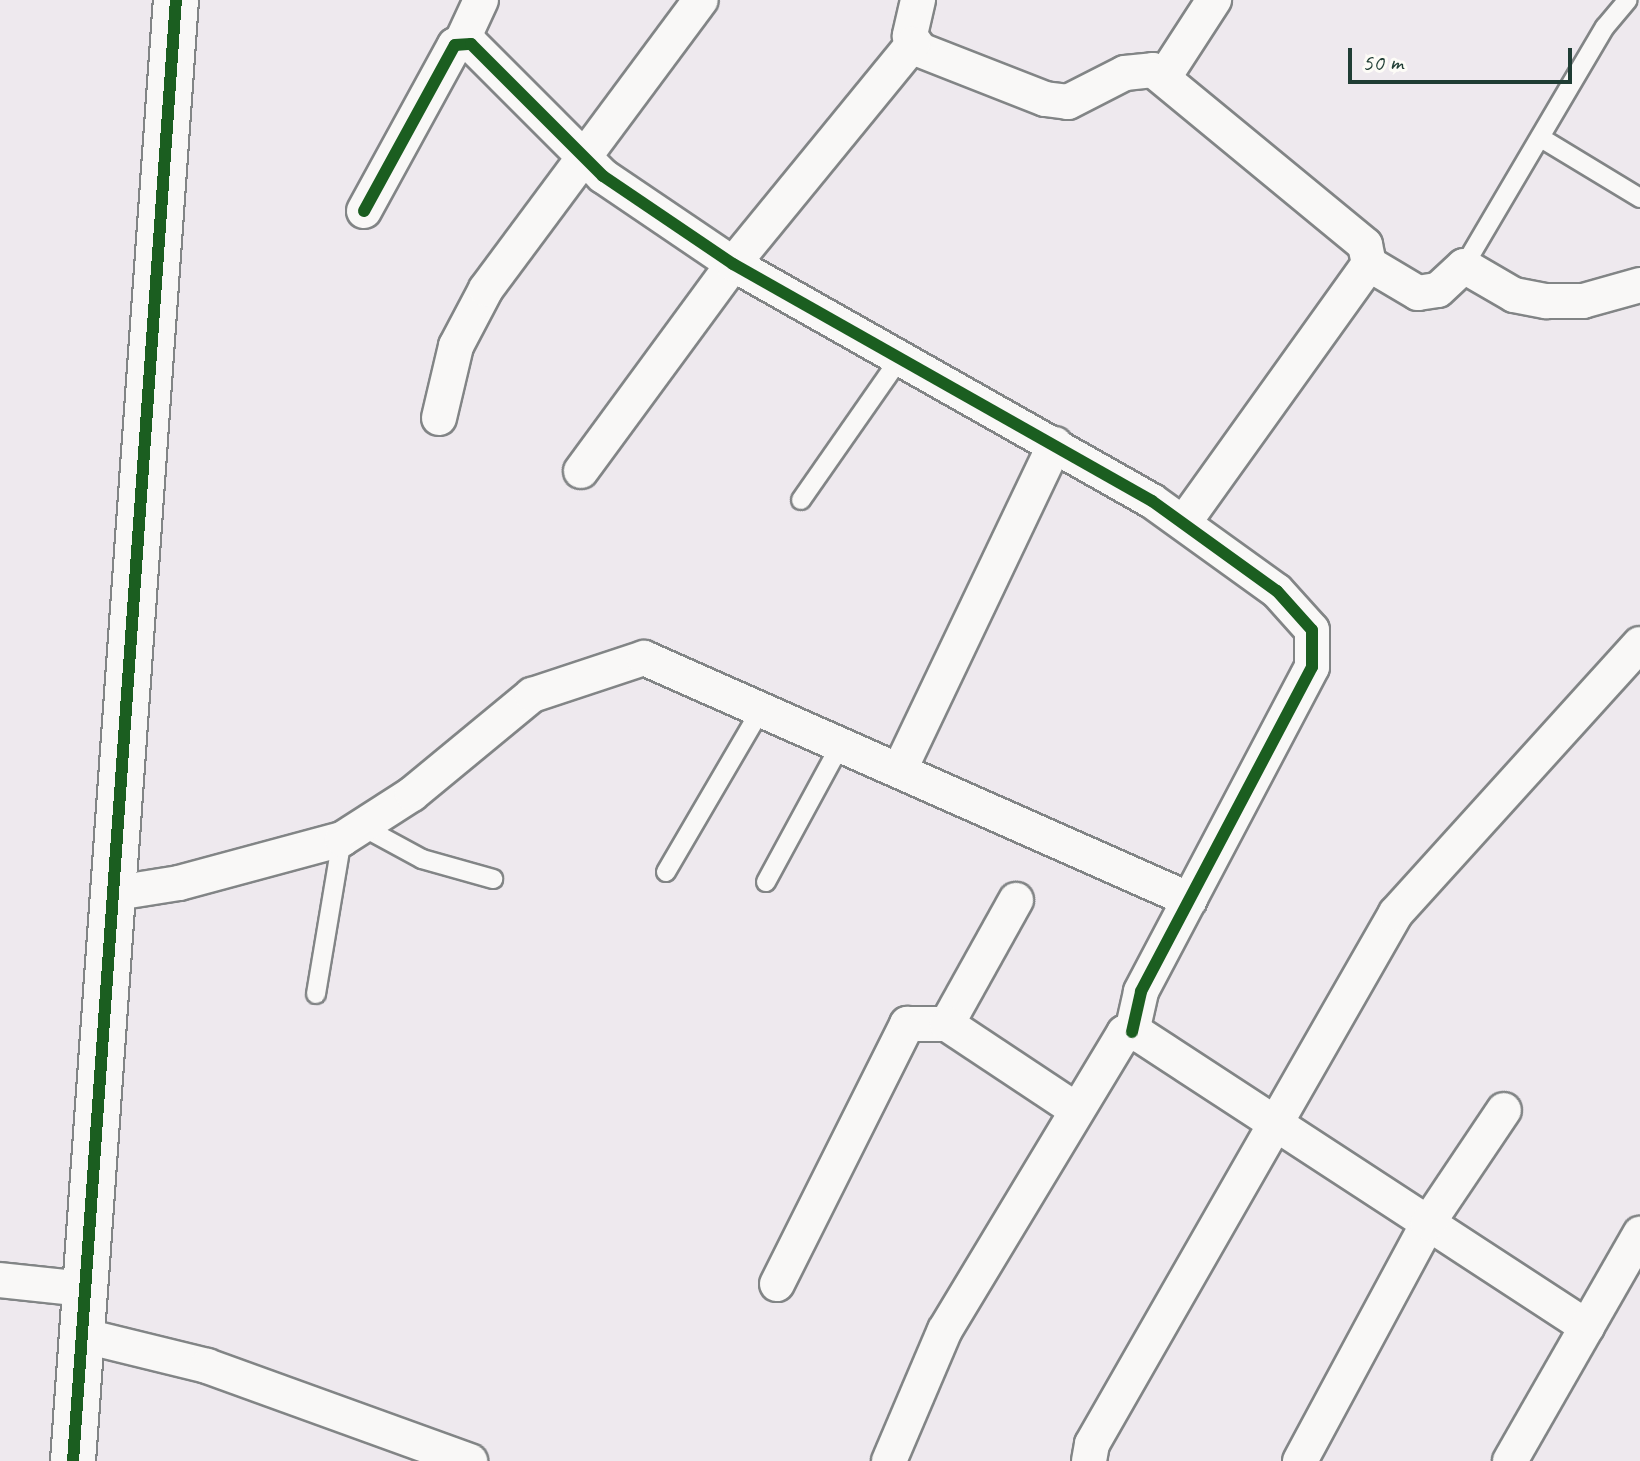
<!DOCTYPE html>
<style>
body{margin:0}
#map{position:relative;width:1640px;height:1461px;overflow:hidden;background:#eee9ee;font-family:Caveat,sans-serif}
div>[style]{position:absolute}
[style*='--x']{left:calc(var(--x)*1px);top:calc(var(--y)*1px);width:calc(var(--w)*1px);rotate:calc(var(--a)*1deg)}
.roads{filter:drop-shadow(2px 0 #828586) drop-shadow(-2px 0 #828586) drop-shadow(0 2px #828586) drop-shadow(0 -2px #828586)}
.service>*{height:18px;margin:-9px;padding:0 9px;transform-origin:9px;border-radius:9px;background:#f9f8f7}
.minor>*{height:34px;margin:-17px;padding:0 17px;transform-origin:17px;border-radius:17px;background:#f9f8f7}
.tertiary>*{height:44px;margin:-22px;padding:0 22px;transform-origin:22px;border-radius:22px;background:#f9f8f7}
.cycleway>*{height:12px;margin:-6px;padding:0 6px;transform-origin:6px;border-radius:6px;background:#1b5e20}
span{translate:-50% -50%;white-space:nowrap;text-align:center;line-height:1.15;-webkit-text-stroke:8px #fdfcf7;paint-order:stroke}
.scale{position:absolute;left:1348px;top:48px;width:224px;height:36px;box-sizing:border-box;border:4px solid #1f3d34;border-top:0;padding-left:10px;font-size:24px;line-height:28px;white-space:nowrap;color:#1f3d34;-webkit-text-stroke:6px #fdfcf7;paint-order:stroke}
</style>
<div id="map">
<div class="roads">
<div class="service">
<div style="--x:1541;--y:138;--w:116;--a:31.2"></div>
<div style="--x:1464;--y:266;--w:277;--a:-59.5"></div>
<div style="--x:1605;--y:27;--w:35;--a:-50"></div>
<div style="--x:801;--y:500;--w:173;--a:-55.1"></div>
<div style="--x:365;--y:828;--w:65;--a:28.5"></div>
<div style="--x:422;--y:859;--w:74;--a:15.7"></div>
<div style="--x:666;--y:872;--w:192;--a:-59.7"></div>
<div style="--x:766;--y:882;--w:159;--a:-61.5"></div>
<div style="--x:316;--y:994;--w:157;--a:-80.5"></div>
</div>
<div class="minor">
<div style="--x:918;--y:0;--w:37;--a:103"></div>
<div style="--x:910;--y:36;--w:17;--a:54"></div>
<div style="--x:920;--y:50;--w:134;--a:21.4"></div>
<div style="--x:1045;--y:99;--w:23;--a:7"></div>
<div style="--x:1068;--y:102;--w:64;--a:-27"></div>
<div style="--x:1125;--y:73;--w:28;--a:-6"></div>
<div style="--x:1153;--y:70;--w:275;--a:39.5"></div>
<div style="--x:1365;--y:245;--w:19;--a:78"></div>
<div style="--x:1369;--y:264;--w:317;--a:125.6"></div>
<div style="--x:462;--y:41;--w:45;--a:-65.1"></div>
<div style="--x:1164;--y:77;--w:92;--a:-57"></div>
<div style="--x:364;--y:211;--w:189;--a:-61.3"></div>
<div style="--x:455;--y:45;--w:16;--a:-4"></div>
<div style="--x:471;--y:44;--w:187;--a:45"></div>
<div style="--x:603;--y:176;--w:157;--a:34.1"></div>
<div style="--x:733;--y:264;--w:481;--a:29.5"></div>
<div style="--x:1152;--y:501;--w:154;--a:35.8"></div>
<div style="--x:1277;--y:591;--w:52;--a:48.1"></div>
<div style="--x:1312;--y:630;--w:37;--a:90"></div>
<div style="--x:1312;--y:667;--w:367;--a:117.8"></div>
<div style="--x:1141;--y:992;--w:41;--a:102.7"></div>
<div style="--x:1369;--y:264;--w:57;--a:30.6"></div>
<div style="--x:1418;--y:293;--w:20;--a:-9"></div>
<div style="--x:1438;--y:290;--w:35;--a:-43"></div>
<div style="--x:1464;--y:266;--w:58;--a:30.1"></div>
<div style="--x:1514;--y:295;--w:33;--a:11"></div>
<div style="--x:1546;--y:301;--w:37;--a:0"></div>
<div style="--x:1583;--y:301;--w:59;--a:-15.7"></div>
<div style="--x:439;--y:418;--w:74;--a:-76.7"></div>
<div style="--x:456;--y:346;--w:64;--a:-62.2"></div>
<div style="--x:486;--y:289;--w:360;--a:-53.4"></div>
<div style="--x:581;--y:471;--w:257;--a:-53.7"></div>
<div style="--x:733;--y:264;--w:284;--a:-50.7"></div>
<div style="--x:900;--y:769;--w:360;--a:-64.5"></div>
<div style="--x:110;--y:894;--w:70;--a:-9.1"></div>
<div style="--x:179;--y:883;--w:169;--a:-15.1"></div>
<div style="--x:342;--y:839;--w:83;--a:-32.7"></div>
<div style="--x:412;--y:794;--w:156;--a:-39.5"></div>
<div style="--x:532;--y:695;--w:118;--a:-18.3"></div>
<div style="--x:644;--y:658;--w:597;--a:23.9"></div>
<div style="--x:947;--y:1024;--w:142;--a:-60.9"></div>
<div style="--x:0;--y:1280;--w:84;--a:6.1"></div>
<div style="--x:777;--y:1284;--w:291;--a:-63.4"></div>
<div style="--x:907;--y:1024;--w:40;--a:0"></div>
<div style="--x:947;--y:1024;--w:154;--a:33.6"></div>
<div style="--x:81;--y:1335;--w:130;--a:13.8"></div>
<div style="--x:207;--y:1366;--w:280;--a:19.9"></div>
<div style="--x:889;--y:1461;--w:142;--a:-66.9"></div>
<div style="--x:945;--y:1330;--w:347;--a:-58.9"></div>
<div style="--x:1124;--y:1033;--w:16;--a:7"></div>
<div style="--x:1140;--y:1035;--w:534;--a:33.15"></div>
<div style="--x:1089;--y:1461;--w:17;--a:-80"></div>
<div style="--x:1092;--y:1444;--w:612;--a:-60.21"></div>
<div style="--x:1396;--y:913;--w:363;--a:-47.8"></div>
<div style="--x:1300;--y:1461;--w:270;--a:-61.7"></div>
<div style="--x:1428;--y:1223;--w:136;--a:-56.1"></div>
<div style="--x:1510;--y:1461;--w:262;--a:-60.2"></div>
</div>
<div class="tertiary">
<div style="--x:73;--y:1461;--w:1465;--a:-85.97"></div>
</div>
</div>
<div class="cycleway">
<div style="--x:364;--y:211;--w:189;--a:-61.3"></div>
<div style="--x:455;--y:45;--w:16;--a:-4"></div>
<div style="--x:471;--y:44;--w:187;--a:45"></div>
<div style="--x:603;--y:176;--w:157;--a:34.1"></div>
<div style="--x:733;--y:264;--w:481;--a:29.5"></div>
<div style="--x:1152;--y:501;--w:154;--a:35.8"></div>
<div style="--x:1277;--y:591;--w:52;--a:48.1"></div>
<div style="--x:1312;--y:630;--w:37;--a:90"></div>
<div style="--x:1312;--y:667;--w:367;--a:117.8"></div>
<div style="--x:1141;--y:992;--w:41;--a:102.7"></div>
<div style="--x:73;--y:1461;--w:1465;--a:-85.97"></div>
</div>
<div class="scale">50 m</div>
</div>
